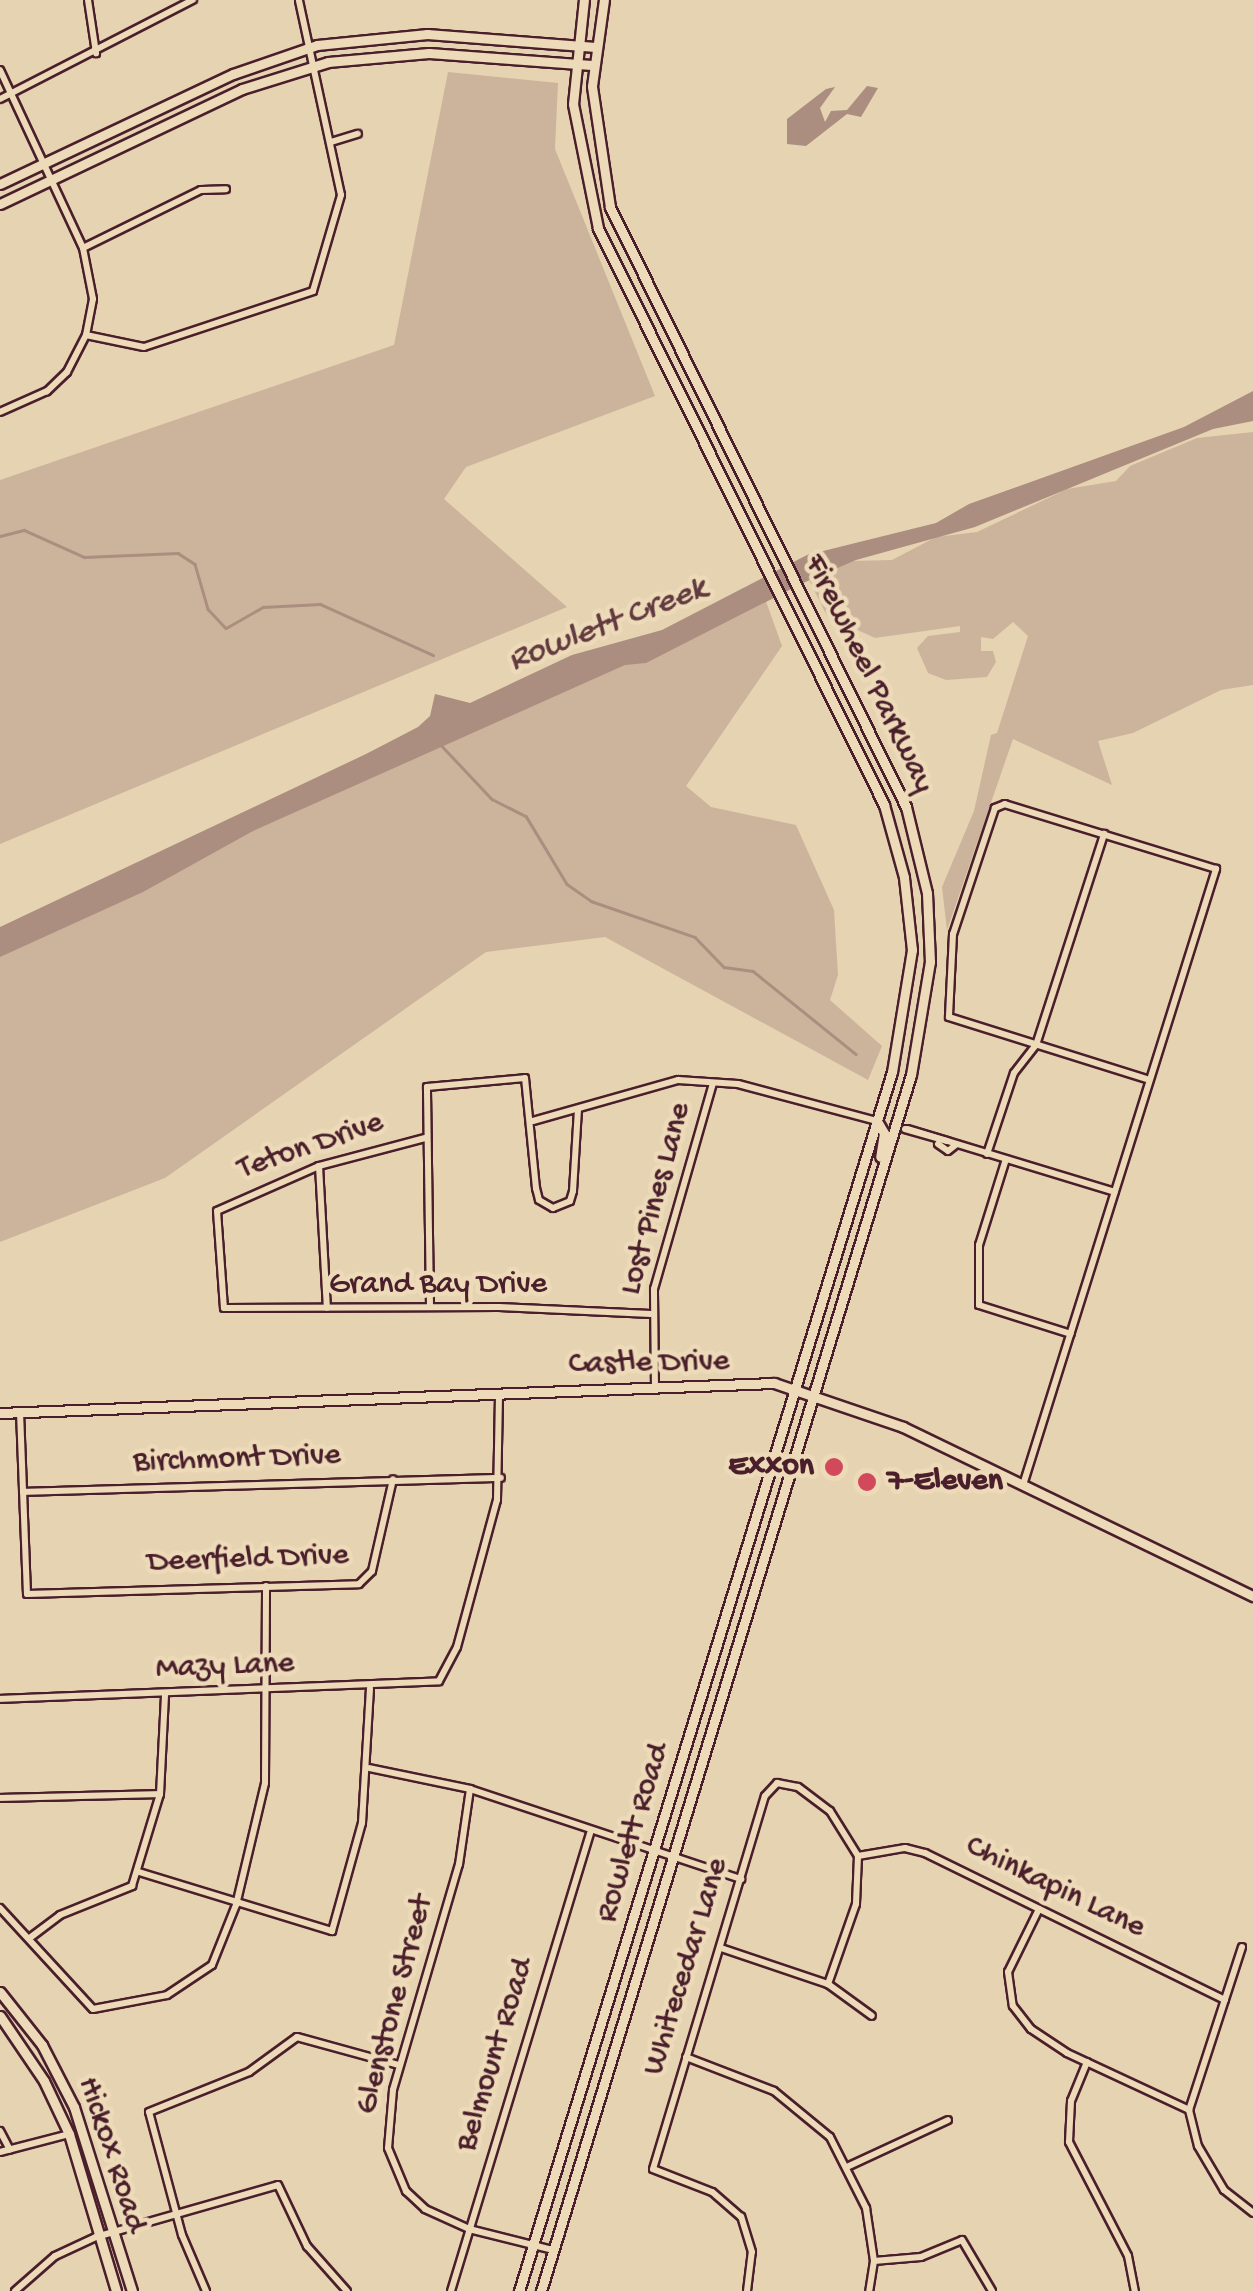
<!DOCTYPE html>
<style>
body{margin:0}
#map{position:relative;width:1253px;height:2291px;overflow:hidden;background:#e6d3b2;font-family:"Gochi Hand",sans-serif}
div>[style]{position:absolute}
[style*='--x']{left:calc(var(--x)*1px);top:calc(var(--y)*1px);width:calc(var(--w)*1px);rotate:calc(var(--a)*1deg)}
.green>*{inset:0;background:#ccb49c}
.water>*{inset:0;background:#ab8e7f}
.stream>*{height:2.5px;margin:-1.25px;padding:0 1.25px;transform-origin:1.25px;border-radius:1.25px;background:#ab8e7f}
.roads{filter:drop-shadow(2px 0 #4a1f2b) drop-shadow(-2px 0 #4a1f2b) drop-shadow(0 2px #4a1f2b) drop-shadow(0 -2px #4a1f2b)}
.minor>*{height:6px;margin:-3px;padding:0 3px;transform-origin:3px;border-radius:3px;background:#eddab8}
.tertiary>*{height:9px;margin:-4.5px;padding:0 4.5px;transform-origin:4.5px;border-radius:4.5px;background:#eddab8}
.secondary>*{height:9px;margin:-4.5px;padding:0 4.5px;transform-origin:4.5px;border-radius:4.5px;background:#eddab8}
.dots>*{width:28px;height:28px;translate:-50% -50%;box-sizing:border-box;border:5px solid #eddab8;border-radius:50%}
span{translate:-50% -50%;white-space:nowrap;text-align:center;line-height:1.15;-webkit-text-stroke:9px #eddab8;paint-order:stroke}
.street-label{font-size:32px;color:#4a1f2b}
.poi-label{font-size:32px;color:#4a1f2b;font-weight:700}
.right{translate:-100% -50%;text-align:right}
.left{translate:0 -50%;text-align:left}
.water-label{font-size:35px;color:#623b40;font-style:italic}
</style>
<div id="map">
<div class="green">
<div style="clip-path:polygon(448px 72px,558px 83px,555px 149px,655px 396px,466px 467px,444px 499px,567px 607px,0 844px,0 480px,394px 345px)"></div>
<div style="clip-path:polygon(1253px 432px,1253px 685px,1221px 690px,1133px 733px,1098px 741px,1112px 785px,1013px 739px,947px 930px,942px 887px,974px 811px,991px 735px,997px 733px,1028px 636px,1013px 622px,993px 639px,981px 637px,981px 651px,993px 651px,996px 662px,987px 677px,946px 680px,928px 673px,917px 648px,928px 636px,960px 632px,960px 626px,875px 638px,827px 616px,809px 580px,851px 561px,892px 560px,936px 537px,977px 532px,1067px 489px,1116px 481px,1130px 466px,1197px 438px)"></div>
<div style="clip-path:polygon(764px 596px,782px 646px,686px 786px,711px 807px,796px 825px,834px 910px,838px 975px,830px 1000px,882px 1046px,868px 1080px,605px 937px,486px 952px,165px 1178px,0 1242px,0 941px,213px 834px)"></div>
</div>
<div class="water">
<div style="clip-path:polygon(867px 86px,878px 88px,861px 117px,847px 114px,806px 146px,787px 144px,787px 119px,826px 89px,835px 87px,820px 108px,825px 122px,831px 111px,847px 110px)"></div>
<div style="clip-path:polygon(1253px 391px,1253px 421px,1213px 429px,975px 527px,856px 560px,803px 583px,646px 663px,625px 665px,253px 831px,143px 892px,0 957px,0 927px,366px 754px,418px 727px,430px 716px,435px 694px,470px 703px,572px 655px,662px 630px,807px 555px,936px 523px,969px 504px,1184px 427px)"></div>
</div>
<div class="stream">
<div style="--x:0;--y:536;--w:25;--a:-14"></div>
<div style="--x:24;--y:530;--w:66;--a:24.2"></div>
<div style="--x:84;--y:557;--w:94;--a:-2.4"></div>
<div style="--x:178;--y:553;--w:20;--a:33"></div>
<div style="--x:195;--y:564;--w:47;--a:73.9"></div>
<div style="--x:208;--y:609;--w:26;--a:47"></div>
<div style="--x:226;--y:628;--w:43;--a:-29.6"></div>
<div style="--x:263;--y:607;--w:57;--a:-3"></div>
<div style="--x:320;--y:604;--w:124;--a:24.3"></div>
<div style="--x:442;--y:746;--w:73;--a:46.7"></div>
<div style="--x:492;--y:799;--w:38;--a:27"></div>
<div style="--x:526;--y:816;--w:79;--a:58.9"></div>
<div style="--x:567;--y:884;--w:29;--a:35"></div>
<div style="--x:591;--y:901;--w:110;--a:19.1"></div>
<div style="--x:695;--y:937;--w:42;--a:46"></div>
<div style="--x:724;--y:967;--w:29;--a:8"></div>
<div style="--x:753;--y:971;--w:132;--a:38.9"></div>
</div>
<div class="roads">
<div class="minor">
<div style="--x:88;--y:0;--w:54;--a:81.4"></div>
<div style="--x:0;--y:70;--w:196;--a:65"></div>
<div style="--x:83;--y:248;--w:52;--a:78.9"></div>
<div style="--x:93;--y:299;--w:37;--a:101"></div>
<div style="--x:86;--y:335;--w:42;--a:117.2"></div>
<div style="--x:67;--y:372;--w:28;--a:136"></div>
<div style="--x:47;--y:391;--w:51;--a:155.9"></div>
<div style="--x:0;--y:99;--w:217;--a:-27.2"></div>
<div style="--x:331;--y:142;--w:28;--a:-17"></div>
<div style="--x:83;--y:248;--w:131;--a:-26.2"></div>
<div style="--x:201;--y:190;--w:25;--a:-2"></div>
<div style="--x:86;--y:335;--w:59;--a:11.7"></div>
<div style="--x:144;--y:347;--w:178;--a:-18.3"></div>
<div style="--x:313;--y:291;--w:100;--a:-73.7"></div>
<div style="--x:341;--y:195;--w:199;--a:-102.2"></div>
<div style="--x:533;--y:1121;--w:151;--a:-15.8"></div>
<div style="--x:678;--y:1080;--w:60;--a:3.8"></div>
<div style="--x:738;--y:1084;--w:144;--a:14.9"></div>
<div style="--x:905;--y:1129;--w:44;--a:15.9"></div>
<div style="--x:908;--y:1129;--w:216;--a:16.9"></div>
<div style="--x:425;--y:1138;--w:110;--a:165.2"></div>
<div style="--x:319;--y:1166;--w:111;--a:156.2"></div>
<div style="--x:217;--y:1211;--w:97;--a:85.9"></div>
<div style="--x:224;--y:1308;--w:275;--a:-0.2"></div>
<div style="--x:499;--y:1307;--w:152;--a:2.6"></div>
<div style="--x:938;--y:1144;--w:12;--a:35"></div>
<div style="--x:948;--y:1151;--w:11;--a:-38"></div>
<div style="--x:987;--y:1154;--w:85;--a:-71.6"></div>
<div style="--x:1014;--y:1073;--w:36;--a:-52"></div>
<div style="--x:1036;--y:1045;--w:222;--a:-72.1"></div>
<div style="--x:1006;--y:1159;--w:90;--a:107.4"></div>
<div style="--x:979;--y:1245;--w:60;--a:90"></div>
<div style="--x:979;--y:1305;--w:96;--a:17.5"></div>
<div style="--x:319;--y:1166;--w:142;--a:86.8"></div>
<div style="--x:430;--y:1306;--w:219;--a:-90.8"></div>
<div style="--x:427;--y:1087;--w:98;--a:-5.2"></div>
<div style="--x:525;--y:1078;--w:111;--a:84.3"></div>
<div style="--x:536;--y:1188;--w:12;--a:76"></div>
<div style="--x:539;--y:1200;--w:16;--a:30"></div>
<div style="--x:553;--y:1208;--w:18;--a:-22"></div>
<div style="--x:570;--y:1201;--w:10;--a:-73"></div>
<div style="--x:573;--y:1191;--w:82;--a:-86.5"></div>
<div style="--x:655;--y:1388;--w:99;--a:-90.6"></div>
<div style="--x:654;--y:1289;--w:214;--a:-74"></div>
<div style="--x:20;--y:1412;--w:182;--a:87.8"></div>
<div style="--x:27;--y:1594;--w:332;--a:-1.7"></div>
<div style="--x:359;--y:1584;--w:18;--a:-45"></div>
<div style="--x:372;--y:1571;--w:94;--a:-77.1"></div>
<div style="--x:1023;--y:1485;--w:646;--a:-72.6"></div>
<div style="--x:1216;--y:869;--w:221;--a:-162.9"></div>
<div style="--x:1005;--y:804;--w:11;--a:158"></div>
<div style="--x:995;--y:808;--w:133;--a:108.4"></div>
<div style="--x:953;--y:934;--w:83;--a:92.8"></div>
<div style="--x:949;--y:1017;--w:207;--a:17.4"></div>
<div style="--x:23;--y:1492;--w:478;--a:-1.7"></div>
<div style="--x:0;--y:1699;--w:439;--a:-2.3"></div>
<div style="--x:439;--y:1681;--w:38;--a:-62"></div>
<div style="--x:457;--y:1647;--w:152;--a:-74.8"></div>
<div style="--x:497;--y:1500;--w:106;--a:-88.9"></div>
<div style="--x:369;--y:1768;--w:103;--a:11.7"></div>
<div style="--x:470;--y:1789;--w:286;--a:18.4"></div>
<div style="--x:470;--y:1789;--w:76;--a:98.3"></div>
<div style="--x:459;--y:1864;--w:235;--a:106.3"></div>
<div style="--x:393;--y:2090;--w:58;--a:94.9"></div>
<div style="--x:388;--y:2148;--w:47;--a:67.3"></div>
<div style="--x:406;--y:2191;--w:26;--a:43"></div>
<div style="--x:425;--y:2209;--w:48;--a:24.4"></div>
<div style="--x:469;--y:2229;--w:87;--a:14"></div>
<div style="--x:0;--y:1798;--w:160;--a:-1.4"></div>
<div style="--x:858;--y:1856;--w:48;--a:-9.7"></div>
<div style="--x:905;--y:1848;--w:21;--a:14"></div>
<div style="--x:925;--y:1853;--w:334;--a:26.1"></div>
<div style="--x:139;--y:1872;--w:202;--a:17"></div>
<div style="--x:332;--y:1931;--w:112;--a:-74.5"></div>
<div style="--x:362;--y:1823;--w:135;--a:-86.6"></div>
<div style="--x:0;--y:1908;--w:137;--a:47.4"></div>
<div style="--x:93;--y:2009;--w:75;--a:-10.7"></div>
<div style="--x:167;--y:1995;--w:54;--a:-33.7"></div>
<div style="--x:212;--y:1965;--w:65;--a:-68.2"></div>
<div style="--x:236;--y:1905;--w:125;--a:-76.6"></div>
<div style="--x:265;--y:1783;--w:197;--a:-89.7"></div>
<div style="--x:1039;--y:1909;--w:70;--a:116.2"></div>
<div style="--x:1008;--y:1972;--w:34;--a:82"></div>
<div style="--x:1013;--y:2006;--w:29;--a:52"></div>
<div style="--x:1031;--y:2029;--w:43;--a:33.7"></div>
<div style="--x:1067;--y:2053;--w:135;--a:25"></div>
<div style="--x:31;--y:1937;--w:36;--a:-37"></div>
<div style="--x:60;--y:1915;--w:78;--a:-21.9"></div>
<div style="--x:132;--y:1886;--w:96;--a:-73.1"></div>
<div style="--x:160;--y:1794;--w:100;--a:-87.1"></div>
<div style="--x:1242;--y:1947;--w:171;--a:108"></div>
<div style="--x:1189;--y:2110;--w:37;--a:76"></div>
<div style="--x:1198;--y:2146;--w:51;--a:59.4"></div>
<div style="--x:1224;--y:2190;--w:37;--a:38"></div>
<div style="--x:721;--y:1948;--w:113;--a:18.6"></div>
<div style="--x:828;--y:1984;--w:54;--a:36"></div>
<div style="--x:686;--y:2057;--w:94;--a:21.1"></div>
<div style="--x:774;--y:2091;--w:72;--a:39.4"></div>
<div style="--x:830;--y:2137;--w:80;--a:63.1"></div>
<div style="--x:866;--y:2208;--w:54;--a:81.4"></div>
<div style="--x:874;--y:2261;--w:30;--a:99"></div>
<div style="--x:1087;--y:2062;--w:42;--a:112.3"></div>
<div style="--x:1071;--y:2101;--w:41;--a:92.8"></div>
<div style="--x:1069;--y:2142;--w:128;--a:62.6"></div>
<div style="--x:1128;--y:2256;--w:36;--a:79"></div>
<div style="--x:0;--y:2131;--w:21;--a:62"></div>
<div style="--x:0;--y:2152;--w:71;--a:-14.6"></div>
<div style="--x:849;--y:2166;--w:109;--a:-24.9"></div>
<div style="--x:874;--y:2261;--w:47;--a:-4.9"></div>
<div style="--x:921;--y:2257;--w:44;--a:-22.5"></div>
<div style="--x:962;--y:2240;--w:59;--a:59.5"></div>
<div style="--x:15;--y:2291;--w:53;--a:-41.2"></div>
<div style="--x:55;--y:2256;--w:45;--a:-24.9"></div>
<div style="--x:96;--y:2237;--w:189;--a:-15.9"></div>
<div style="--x:278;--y:2185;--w:68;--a:64.6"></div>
<div style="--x:307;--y:2246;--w:60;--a:48.4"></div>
<div style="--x:206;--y:2291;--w:61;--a:-113.2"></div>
<div style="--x:182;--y:2235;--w:127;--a:-105"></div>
<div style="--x:149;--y:2112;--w:108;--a:-21.8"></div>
<div style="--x:249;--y:2072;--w:59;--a:-36.1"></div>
<div style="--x:297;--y:2037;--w:106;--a:15.4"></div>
<div style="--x:451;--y:2291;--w:479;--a:-73.1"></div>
<div style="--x:747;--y:2291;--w:39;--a:-83"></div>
<div style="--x:752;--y:2252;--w:37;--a:-107"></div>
<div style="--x:741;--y:2217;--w:38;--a:-139"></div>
<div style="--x:712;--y:2192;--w:63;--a:-158.7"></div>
<div style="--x:653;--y:2169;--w:389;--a:-73.3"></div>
<div style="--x:765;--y:1796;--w:18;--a:-47"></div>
<div style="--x:777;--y:1783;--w:21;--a:11"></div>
<div style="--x:798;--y:1787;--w:40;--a:37"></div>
<div style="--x:830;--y:1811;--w:53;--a:58.1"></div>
<div style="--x:858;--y:1856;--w:48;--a:92.4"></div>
<div style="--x:856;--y:1904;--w:85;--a:109.3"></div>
</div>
<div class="tertiary">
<div style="--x:0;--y:1413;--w:775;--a:-2.22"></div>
<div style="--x:774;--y:1383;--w:136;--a:18.8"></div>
<div style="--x:903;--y:1427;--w:389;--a:25.8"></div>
<div style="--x:0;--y:1992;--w:68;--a:51.6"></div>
<div style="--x:42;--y:2045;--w:70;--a:62.7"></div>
<div style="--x:74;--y:2107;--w:193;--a:72.5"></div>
<div style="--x:0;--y:2016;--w:78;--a:55.9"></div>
<div style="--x:44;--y:2081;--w:59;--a:64.7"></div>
<div style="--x:69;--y:2134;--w:164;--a:73.3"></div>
</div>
<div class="secondary">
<div style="--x:0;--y:184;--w:258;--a:-25.3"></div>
<div style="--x:233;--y:74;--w:89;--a:-19"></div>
<div style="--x:317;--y:45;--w:111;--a:-5.7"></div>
<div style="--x:427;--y:34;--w:169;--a:4.4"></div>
<div style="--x:0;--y:204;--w:268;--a:-25.4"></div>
<div style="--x:242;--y:89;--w:90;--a:-17.4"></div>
<div style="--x:328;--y:62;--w:101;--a:-5.1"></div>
<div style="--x:429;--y:53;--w:163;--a:4.2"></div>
<div style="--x:877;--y:1121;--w:14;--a:60"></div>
<div style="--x:884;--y:1133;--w:24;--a:99"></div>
<div style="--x:519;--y:2291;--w:1275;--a:-72.99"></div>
<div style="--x:892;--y:1072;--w:124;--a:-80.7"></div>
<div style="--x:912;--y:950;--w:73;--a:-96.3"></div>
<div style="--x:904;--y:877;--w:75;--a:-105.5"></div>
<div style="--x:884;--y:805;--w:644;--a:-116.37"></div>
<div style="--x:598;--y:228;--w:126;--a:-101.4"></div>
<div style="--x:573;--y:104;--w:105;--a:-84"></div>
<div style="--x:541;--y:2291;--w:1271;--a:-73.08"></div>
<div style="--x:911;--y:1075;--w:115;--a:-80.5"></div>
<div style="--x:930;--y:962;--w:69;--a:-92.5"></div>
<div style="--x:927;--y:893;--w:89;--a:-103.7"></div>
<div style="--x:906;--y:807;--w:669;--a:-116.26"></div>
<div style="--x:610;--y:207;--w:122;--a:-98.5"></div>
<div style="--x:592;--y:86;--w:87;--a:-82.1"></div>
</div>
</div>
<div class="dots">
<div style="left:834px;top:1467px;background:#d1495b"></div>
<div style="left:867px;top:1482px;background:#d1495b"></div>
</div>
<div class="street-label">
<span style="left:868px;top:674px;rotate:64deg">Firewheel Parkway</span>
<span style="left:311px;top:1147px;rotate:-19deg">Teton Drive</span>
<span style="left:657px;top:1199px;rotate:-75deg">Lost Pines Lane</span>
<span style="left:438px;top:1285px">Grand Bay Drive</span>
<span style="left:649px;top:1364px;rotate:-1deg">Castle Drive</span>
<span style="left:237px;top:1460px;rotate:-2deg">Birchmont Drive</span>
<span style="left:248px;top:1560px;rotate:-2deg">Deerfield Drive</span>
<span style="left:225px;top:1667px;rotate:-2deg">Mazy Lane</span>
<span style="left:634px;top:1833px;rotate:-73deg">Rowlett Road</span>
<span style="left:1055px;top:1888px;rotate:26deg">Chinkapin Lane</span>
<span style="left:687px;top:1967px;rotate:-73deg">Whitecedar Lane</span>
<span style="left:396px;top:2005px;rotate:-75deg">Glenstone Street</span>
<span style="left:496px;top:2055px;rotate:-73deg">Belmount Road</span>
<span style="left:111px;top:2155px;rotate:72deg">Hickox Road</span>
</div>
<div class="poi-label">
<span class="right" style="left:814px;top:1467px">Exxon</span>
<span class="left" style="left:887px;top:1482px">7-Eleven</span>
</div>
<div class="water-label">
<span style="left:608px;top:626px;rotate:-21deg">Rowlett Creek</span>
</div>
</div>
